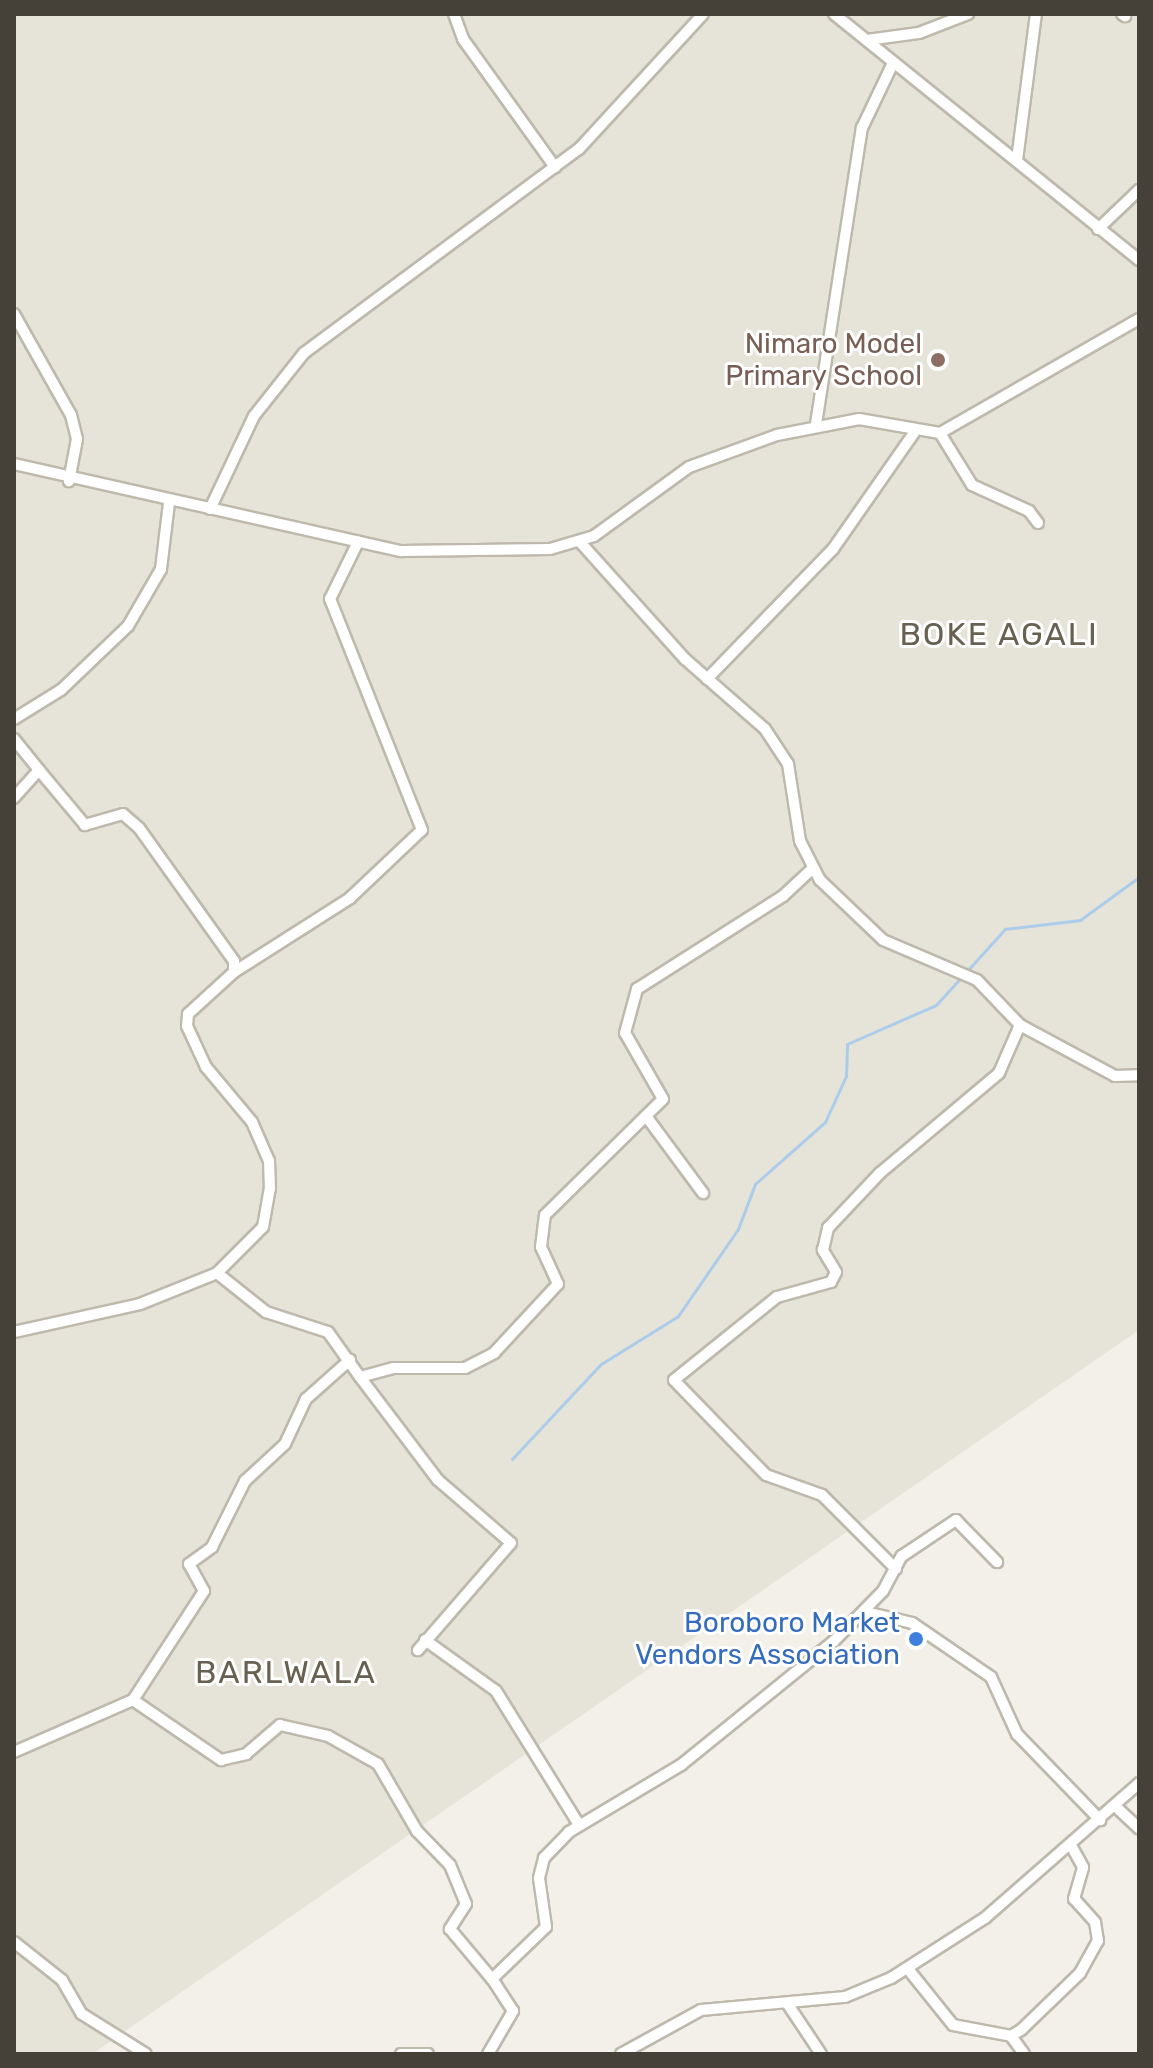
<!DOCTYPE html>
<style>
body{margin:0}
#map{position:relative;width:1153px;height:2068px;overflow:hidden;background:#f3f0e9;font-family:Rubik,sans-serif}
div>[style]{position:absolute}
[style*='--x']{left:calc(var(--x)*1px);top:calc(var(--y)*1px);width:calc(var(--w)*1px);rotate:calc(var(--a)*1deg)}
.residential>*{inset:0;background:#e6e3d8}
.stream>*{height:3px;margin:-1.5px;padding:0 1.5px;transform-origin:1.5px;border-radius:1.5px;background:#abccea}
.roads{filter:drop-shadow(2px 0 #beb9ac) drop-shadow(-2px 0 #beb9ac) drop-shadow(0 2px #beb9ac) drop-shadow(0 -2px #beb9ac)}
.minor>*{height:10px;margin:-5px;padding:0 5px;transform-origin:5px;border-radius:5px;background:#fff}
.dots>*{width:22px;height:22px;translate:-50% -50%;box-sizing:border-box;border:4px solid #fff;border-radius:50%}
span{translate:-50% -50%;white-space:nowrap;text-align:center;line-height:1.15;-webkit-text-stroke:6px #fff;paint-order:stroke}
.education-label{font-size:28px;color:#785e54}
.right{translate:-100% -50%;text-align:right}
.shop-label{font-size:28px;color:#366cbe}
.quarter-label{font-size:32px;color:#686050;letter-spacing:2px}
.frame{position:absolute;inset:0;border:16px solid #464138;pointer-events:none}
</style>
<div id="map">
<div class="residential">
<div style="clip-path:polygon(14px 14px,1139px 14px,1139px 1330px,92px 2054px,14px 2054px)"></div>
</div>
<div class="stream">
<div style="--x:512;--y:1459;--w:130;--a:-46.9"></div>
<div style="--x:601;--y:1364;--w:91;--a:-31.9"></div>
<div style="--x:678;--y:1316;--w:106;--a:-55.4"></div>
<div style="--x:738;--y:1229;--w:48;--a:-69.3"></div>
<div style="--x:755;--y:1184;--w:94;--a:-41.5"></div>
<div style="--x:825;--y:1122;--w:51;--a:-65.5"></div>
<div style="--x:846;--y:1076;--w:32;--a:-88"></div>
<div style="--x:847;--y:1044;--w:97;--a:-23.7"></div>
<div style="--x:936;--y:1005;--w:103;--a:-47.8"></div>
<div style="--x:1005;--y:929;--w:76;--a:-6.8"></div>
<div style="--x:1080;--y:920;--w:73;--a:-36.1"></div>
</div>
<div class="roads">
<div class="minor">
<div style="--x:454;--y:14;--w:27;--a:70"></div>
<div style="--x:463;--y:39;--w:158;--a:54.3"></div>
<div style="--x:834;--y:14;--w:392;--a:38.9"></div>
<div style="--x:1122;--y:14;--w:4;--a:34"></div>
<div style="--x:867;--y:40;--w:52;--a:-7.7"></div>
<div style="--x:919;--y:33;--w:53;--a:-21.2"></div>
<div style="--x:1017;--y:160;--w:147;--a:-82.6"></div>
<div style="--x:1098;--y:229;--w:57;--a:-43.6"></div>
<div style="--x:14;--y:314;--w:116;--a:60.6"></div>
<div style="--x:71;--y:415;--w:25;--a:76"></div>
<div style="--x:77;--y:439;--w:43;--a:100.8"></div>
<div style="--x:816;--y:424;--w:300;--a:-81.2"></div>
<div style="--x:862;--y:128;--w:72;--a:-64.5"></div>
<div style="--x:940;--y:433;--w:61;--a:58.4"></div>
<div style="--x:972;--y:485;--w:63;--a:24.5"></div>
<div style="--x:1029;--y:511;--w:15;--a:53"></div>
<div style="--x:14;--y:464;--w:397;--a:12.7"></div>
<div style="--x:401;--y:551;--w:149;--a:-0.8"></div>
<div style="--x:550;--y:549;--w:46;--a:-16.5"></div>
<div style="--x:594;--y:536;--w:117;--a:-36"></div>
<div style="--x:689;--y:467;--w:94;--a:-20"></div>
<div style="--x:777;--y:435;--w:84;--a:-11"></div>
<div style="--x:859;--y:419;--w:82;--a:9.8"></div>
<div style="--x:940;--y:433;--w:229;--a:-29.8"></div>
<div style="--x:210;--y:509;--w:103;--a:-64.7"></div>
<div style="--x:254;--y:416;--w:80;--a:-51.6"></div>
<div style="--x:304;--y:353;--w:342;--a:-36.6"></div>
<div style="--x:579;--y:149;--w:183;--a:-47.4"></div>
<div style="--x:580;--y:542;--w:157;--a:48.1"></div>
<div style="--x:685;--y:659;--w:106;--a:41.2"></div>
<div style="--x:765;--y:729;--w:42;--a:56.7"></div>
<div style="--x:788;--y:764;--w:78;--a:81.1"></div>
<div style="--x:800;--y:841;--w:44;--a:62.9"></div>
<div style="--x:820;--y:880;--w:87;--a:43.6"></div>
<div style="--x:883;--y:940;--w:102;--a:23.1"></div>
<div style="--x:977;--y:980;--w:62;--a:46.3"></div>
<div style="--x:1020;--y:1025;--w:108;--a:28.2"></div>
<div style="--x:1115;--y:1076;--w:24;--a:-2"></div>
<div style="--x:707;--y:679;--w:181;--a:-45.9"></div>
<div style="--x:833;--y:549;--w:141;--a:-55.1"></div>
<div style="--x:14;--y:719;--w:55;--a:-31.7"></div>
<div style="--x:61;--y:690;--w:93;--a:-43.7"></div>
<div style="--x:128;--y:626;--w:66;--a:-59.9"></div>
<div style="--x:161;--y:569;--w:66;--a:-83.1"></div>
<div style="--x:14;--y:739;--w:40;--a:51"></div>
<div style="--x:39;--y:770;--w:38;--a:132"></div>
<div style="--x:234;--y:972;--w:138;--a:-32.5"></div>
<div style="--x:350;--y:898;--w:99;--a:-43.4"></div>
<div style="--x:422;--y:830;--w:249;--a:-111.7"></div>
<div style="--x:330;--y:599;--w:64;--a:-63.8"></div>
<div style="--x:646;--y:1116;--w:96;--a:53.5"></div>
<div style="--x:217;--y:1273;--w:63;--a:38.5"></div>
<div style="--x:266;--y:1312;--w:65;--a:17.9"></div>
<div style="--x:328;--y:1332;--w:55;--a:54.6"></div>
<div style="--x:360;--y:1377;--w:35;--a:-15"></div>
<div style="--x:394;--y:1368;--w:71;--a:0"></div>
<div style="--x:465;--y:1368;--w:33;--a:-27"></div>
<div style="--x:494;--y:1353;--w:94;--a:-47.2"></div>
<div style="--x:558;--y:1284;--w:41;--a:-114.7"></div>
<div style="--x:541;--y:1247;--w:32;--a:-83"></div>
<div style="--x:545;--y:1215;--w:165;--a:-44.5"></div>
<div style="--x:663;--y:1099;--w:76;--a:-119.9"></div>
<div style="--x:625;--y:1033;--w:46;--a:-74.7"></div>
<div style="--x:637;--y:989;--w:173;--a:-32.5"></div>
<div style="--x:783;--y:896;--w:38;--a:-43"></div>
<div style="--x:14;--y:1332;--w:129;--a:-12.5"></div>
<div style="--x:140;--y:1304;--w:83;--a:-21.9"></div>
<div style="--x:217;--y:1273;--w:65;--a:-45"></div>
<div style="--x:263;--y:1227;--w:39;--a:-80"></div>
<div style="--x:270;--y:1189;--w:28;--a:-92"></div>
<div style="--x:269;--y:1161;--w:43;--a:-113.6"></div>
<div style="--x:252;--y:1122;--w:72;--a:-129.9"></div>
<div style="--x:206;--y:1067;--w:45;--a:-114.9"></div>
<div style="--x:187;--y:1026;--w:12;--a:-85"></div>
<div style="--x:188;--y:1014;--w:62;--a:-42.4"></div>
<div style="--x:234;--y:972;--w:11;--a:-90"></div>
<div style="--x:234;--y:961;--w:163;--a:-125.5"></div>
<div style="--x:139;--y:828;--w:21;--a:-139"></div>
<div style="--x:123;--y:814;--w:40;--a:164"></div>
<div style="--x:85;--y:825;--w:72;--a:-129.9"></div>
<div style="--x:360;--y:1377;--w:129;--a:52.9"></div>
<div style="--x:438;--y:1480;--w:96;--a:40.8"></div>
<div style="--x:511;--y:1543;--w:142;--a:131"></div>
<div style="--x:896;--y:1569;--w:105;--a:-135"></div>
<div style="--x:822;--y:1495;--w:59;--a:-160.3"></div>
<div style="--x:766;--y:1475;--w:132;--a:-134.1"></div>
<div style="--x:674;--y:1380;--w:132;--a:-38.9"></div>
<div style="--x:777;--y:1297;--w:56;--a:-15.5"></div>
<div style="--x:831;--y:1282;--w:11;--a:-63"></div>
<div style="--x:836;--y:1272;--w:26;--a:-121"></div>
<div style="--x:823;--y:1250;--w:23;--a:-77"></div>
<div style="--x:828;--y:1228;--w:76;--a:-46.6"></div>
<div style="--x:880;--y:1173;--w:155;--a:-40"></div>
<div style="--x:999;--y:1073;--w:52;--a:-66.4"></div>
<div style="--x:866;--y:1612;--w:47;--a:13.4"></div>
<div style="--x:912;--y:1623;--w:96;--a:34.4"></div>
<div style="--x:991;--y:1677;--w:63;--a:65.5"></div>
<div style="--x:1017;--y:1734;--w:120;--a:46"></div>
<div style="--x:425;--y:1640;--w:87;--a:35.7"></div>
<div style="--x:496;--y:1691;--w:155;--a:58.2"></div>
<div style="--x:133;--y:1700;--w:130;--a:-56.9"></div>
<div style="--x:204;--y:1591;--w:31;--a:-119"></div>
<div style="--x:189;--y:1564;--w:29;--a:-36"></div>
<div style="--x:212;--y:1547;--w:74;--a:-63.4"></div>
<div style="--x:245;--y:1481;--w:54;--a:-42.8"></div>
<div style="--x:285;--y:1444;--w:50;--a:-65"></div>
<div style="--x:306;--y:1399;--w:59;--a:-41.6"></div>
<div style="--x:14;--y:1752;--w:130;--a:-23.6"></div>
<div style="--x:133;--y:1700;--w:107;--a:34.3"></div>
<div style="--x:221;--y:1760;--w:26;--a:-13"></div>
<div style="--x:246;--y:1754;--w:45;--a:-40.5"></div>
<div style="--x:280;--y:1725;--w:49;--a:12.9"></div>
<div style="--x:328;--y:1736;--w:57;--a:29.2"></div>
<div style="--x:378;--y:1764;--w:78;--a:59.8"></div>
<div style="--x:417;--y:1831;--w:47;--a:45.9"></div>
<div style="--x:450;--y:1865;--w:42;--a:67.7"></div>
<div style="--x:466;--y:1904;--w:30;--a:123"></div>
<div style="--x:450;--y:1929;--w:65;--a:50"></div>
<div style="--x:1115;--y:1806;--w:33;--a:43"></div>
<div style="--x:14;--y:1942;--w:61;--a:38.4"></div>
<div style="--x:62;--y:1980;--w:39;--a:60"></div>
<div style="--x:82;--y:2014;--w:75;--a:32"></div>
<div style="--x:908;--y:1969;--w:72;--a:51.2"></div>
<div style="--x:953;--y:2025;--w:59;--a:10.7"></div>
<div style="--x:1011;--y:2036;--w:12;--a:-31"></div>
<div style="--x:1021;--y:2030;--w:82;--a:-44"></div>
<div style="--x:1080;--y:1973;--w:37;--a:-61"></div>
<div style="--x:1098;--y:1941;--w:19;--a:-99"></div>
<div style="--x:1095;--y:1922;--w:31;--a:-132"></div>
<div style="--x:1074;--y:1899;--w:33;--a:-74"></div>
<div style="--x:1083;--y:1867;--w:23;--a:-119"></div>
<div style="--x:787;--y:2003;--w:61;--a:56.3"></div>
<div style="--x:1011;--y:2036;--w:22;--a:54"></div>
<div style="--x:401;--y:2054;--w:27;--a:0"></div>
<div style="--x:488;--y:2054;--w:50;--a:-59.8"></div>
<div style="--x:513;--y:2011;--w:38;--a:-123"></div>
<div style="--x:492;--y:1979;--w:75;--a:-43.9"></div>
<div style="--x:546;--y:1927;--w:49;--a:-98.1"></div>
<div style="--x:539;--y:1878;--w:21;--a:-76"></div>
<div style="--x:544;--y:1858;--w:36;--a:-46"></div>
<div style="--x:569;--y:1832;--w:131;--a:-30.9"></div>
<div style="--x:681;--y:1765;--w:196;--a:-39"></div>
<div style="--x:833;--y:1642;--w:71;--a:-45.6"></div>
<div style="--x:883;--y:1591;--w:40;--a:-62"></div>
<div style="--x:902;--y:1556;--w:65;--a:-33.7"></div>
<div style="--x:956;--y:1520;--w:59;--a:45.7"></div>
<div style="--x:621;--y:2054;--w:91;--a:-28.8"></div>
<div style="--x:701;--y:2010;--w:145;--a:-5.2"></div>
<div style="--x:845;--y:1997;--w:50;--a:-22.4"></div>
<div style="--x:891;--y:1978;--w:112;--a:-32.6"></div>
<div style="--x:985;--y:1918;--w:205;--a:-41.2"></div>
</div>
</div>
<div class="dots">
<div style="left:938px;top:360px;background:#8d6e63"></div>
<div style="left:916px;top:1639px;background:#3f7fe0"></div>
</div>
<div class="education-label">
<span class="right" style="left:922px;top:360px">Nimaro Model<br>Primary School</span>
</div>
<div class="shop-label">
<span class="right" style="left:900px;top:1639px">Boroboro Market<br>Vendors Association</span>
</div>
<div class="quarter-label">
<span style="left:999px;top:634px">BOKE AGALI</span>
<span style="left:286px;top:1672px">BARLWALA</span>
</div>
<div class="frame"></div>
</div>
